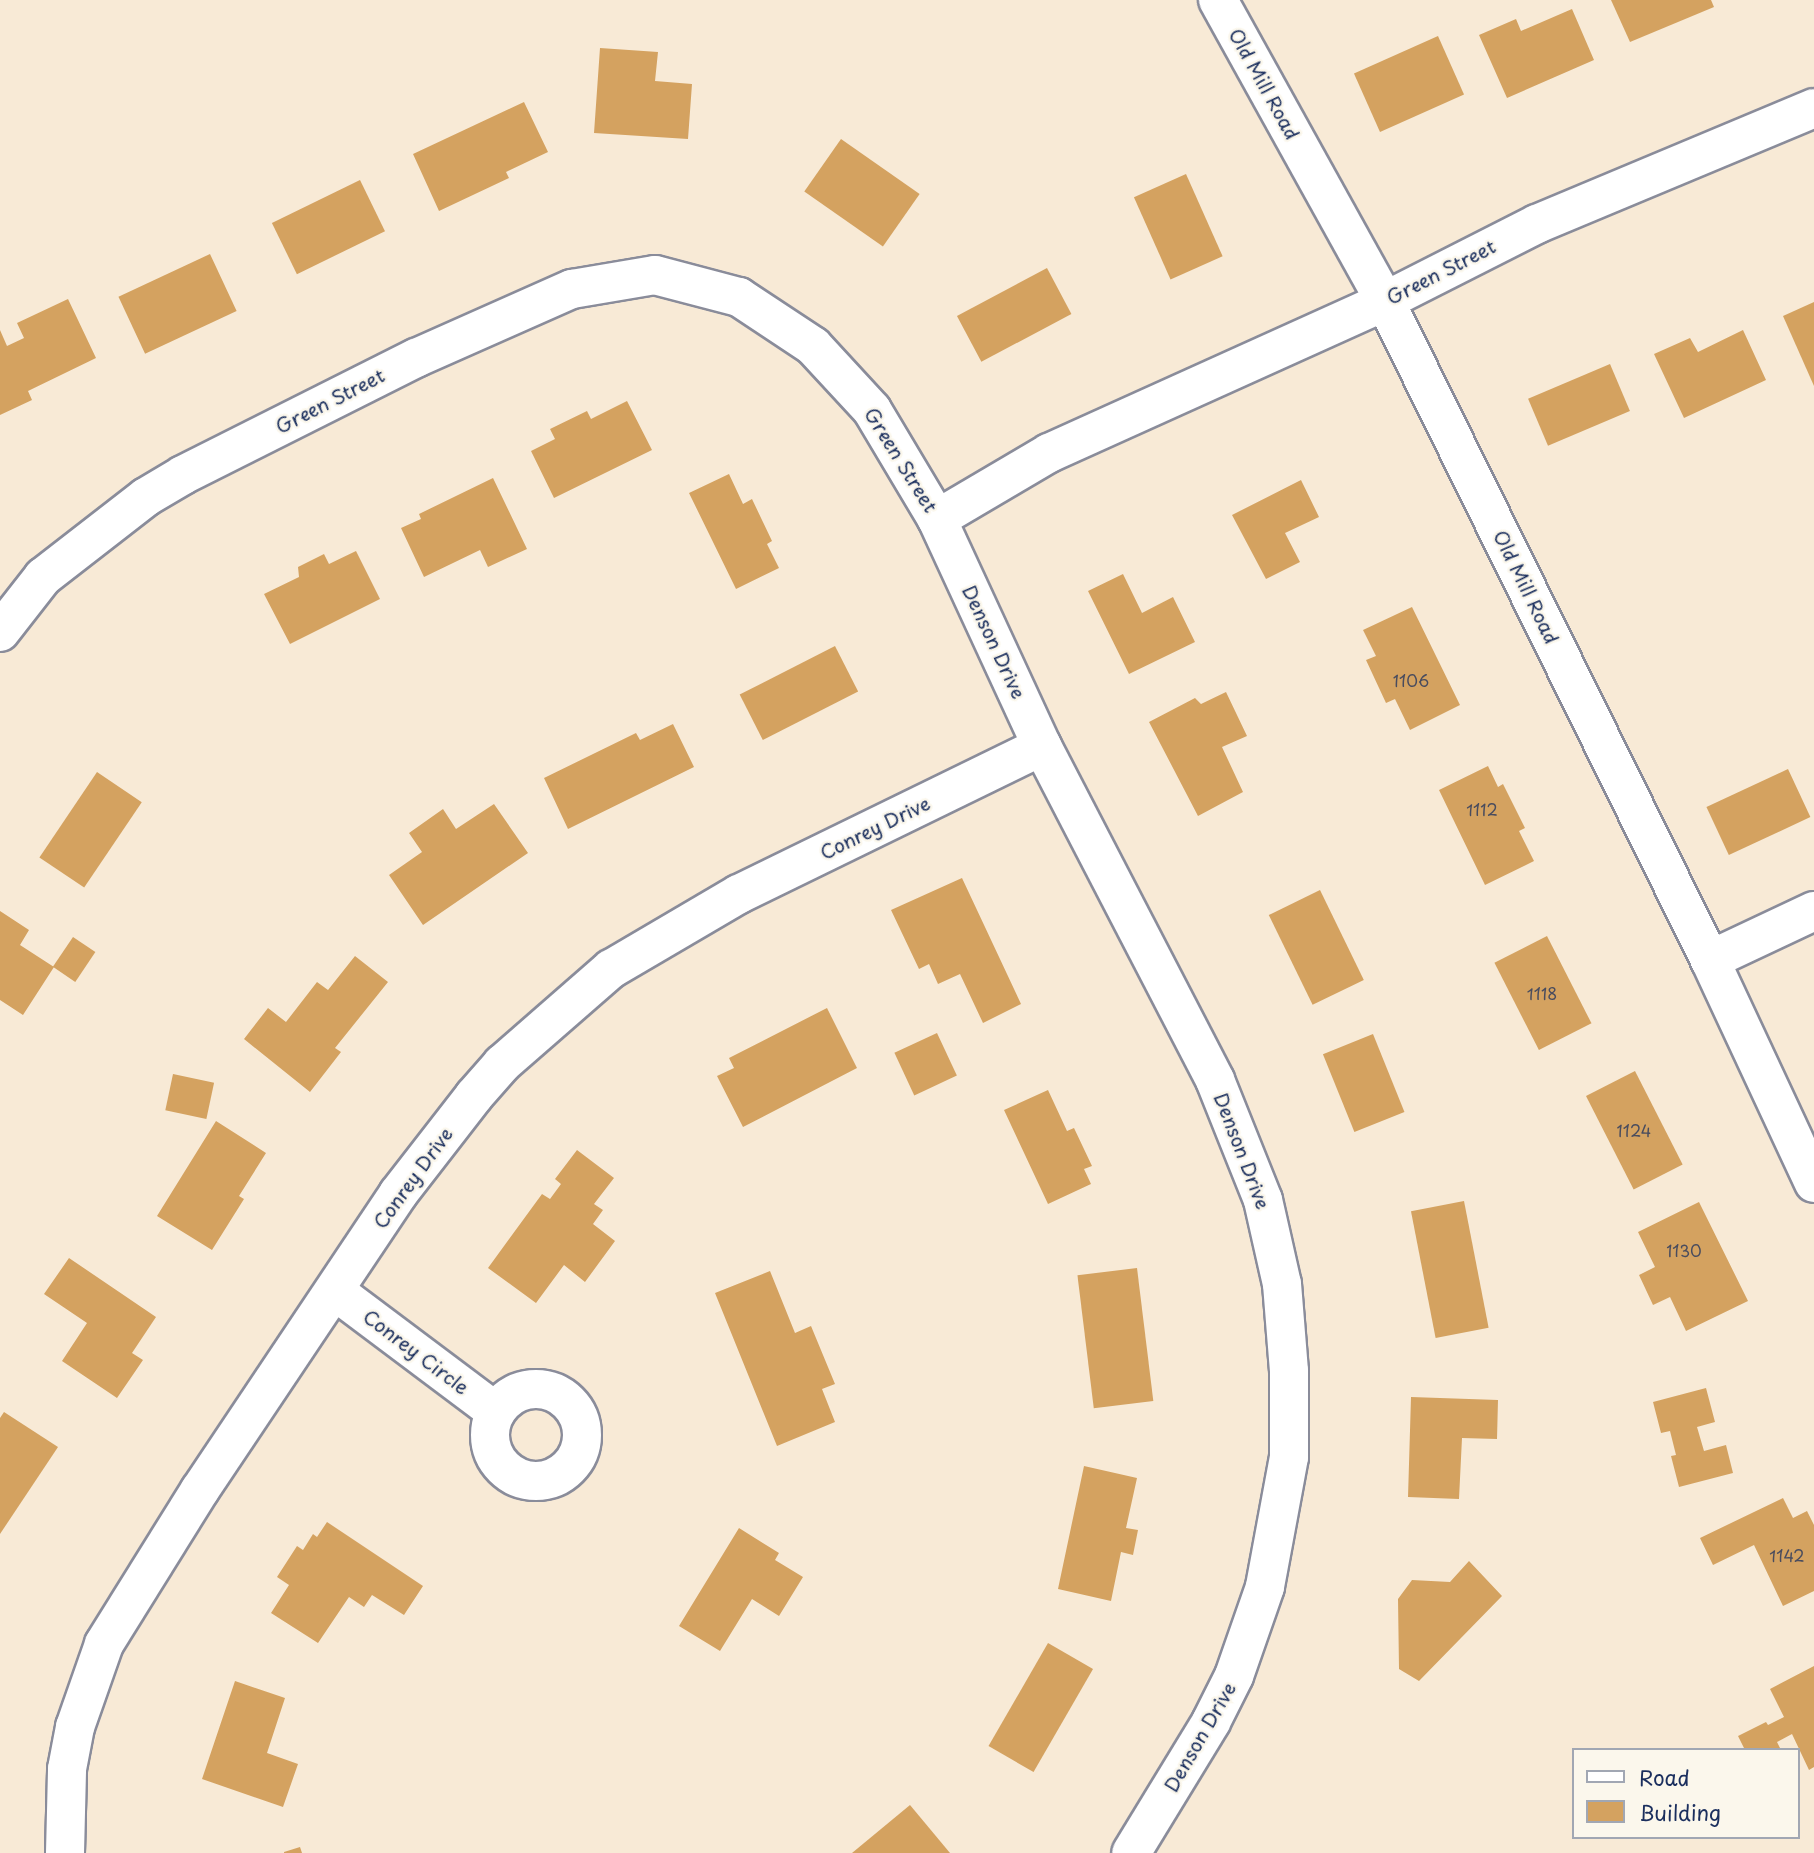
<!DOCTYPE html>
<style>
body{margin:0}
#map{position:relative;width:1814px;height:1853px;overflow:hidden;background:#f8ead6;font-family:"Playpen Sans",sans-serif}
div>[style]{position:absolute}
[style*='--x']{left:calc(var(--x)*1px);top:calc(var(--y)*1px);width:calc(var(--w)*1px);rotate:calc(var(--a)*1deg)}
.building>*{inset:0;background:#d4a260;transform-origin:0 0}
.roads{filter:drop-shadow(2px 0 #8a8c9a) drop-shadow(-2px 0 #8a8c9a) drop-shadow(0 2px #8a8c9a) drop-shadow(0 -2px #8a8c9a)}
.street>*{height:38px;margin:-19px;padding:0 19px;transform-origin:19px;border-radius:19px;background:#fff}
.street>.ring{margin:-19px;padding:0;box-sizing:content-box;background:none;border:38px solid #fff;border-radius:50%}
span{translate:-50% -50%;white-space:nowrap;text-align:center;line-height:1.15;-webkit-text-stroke:5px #fbf7ec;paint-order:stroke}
.number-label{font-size:16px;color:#494c5e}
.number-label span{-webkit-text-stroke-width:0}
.street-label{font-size:19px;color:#1b2f5e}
.legend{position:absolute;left:1572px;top:1748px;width:228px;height:91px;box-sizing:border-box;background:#fbf7ec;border:2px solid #a1a7b3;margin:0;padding:9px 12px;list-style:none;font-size:21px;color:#1b2f5e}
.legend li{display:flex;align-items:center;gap:14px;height:35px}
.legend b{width:35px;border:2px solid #a1a7b3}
</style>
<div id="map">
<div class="building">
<div style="clip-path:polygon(1611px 0,1711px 0,1714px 7px,1630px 42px)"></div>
<div style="clip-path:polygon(1572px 9px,1594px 60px,1507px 98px,1479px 35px,1516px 19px,1521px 31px)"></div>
<div style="left:1438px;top:36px;width:64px;height:92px;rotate:66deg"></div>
<div style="clip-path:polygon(600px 48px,658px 52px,655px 81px,692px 84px,688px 139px,594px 133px)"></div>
<div style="clip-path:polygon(524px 102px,548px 152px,506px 172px,509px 178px,439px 211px,413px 154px)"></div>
<div style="left:841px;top:139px;width:96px;height:64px;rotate:35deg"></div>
<div style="left:1186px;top:174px;width:90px;height:57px;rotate:66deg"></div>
<div style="left:360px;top:180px;width:57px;height:98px;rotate:64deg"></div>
<div style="left:210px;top:254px;width:63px;height:101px;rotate:65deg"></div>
<div style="left:1047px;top:268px;width:52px;height:102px;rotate:62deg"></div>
<div style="clip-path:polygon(68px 299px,96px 358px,28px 391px,32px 400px,0 415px,0 330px,7px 346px,24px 338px,17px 323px)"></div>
<div style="clip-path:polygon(1814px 302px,1814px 386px,1783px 316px)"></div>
<div style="clip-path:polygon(1743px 330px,1766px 380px,1684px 418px,1654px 354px,1690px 338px,1698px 352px)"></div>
<div style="left:1610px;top:364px;width:51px;height:89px;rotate:67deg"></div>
<div style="clip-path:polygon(627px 401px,652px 450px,554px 498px,531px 451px,555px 439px,550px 429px,587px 411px,591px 419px)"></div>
<div style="clip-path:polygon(729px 474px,743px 504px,752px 499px,772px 541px,767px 544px,779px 568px,736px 589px,689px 493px)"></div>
<div style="clip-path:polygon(493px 478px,527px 549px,488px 567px,480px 550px,424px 577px,401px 528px,421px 519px,419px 514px)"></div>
<div style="clip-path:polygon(1301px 480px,1319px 517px,1285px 533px,1300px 562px,1266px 579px,1232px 515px)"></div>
<div style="clip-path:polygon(356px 551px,380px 599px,290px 644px,264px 594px,299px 577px,298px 567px,324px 554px,329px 564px)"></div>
<div style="clip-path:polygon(1123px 574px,1142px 613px,1173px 597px,1195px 642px,1129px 674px,1088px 591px)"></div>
<div style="clip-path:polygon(1412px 607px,1460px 705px,1410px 730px,1395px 699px,1386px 703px,1366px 660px,1376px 656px,1363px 630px)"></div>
<div style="left:835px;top:646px;width:51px;height:107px;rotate:63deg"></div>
<div style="clip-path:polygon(1226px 692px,1247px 736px,1222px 747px,1243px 792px,1198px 816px,1149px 722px,1195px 698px,1201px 704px)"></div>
<div style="clip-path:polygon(673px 724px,694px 767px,568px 829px,544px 778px,636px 733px,640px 740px)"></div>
<div style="clip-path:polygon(1488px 766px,1498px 787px,1503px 784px,1525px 828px,1519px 831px,1534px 861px,1485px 885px,1439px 790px)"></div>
<div style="left:1788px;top:769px;width:53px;height:90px;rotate:65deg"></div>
<div style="left:97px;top:772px;width:54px;height:103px;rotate:34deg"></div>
<div style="clip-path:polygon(494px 804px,528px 853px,423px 925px,389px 875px,422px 852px,409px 833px,443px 809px,456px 829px)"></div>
<div style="clip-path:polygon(962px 878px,1021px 1004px,983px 1023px,960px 974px,938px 984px,929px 964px,919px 969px,891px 910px)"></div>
<div style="left:1320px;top:890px;width:100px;height:57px;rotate:64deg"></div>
<div style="clip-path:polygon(0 911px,29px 930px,20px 945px,54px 967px,23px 1015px,0 1000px)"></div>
<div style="left:1547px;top:936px;width:98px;height:59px;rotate:63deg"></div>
<div style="left:73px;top:937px;width:27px;height:36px;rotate:34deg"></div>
<div style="clip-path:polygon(355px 956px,388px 982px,335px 1048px,341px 1052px,310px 1092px,244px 1039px,268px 1008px,286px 1022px,317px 982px,328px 990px)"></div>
<div style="clip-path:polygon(827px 1008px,857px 1068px,743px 1127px,717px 1076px,734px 1068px,729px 1058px)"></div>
<div style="left:937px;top:1033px;width:47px;height:47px;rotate:65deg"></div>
<div style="left:1373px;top:1034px;width:84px;height:54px;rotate:68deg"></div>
<div style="left:1635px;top:1071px;width:105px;height:55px;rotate:63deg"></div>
<div style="left:173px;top:1074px;width:42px;height:37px;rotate:12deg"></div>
<div style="clip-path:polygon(1048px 1090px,1067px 1131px,1074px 1128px,1092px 1166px,1084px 1169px,1091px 1184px,1048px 1204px,1004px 1110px)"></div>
<div style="clip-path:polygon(216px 1121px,266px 1153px,239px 1196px,244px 1199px,212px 1250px,157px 1216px)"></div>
<div style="clip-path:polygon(577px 1150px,614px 1178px,594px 1204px,603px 1210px,593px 1224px,615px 1241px,585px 1282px,564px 1265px,536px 1303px,488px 1268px,542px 1194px,550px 1199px,561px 1184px,555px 1179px)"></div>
<div style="left:1464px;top:1201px;width:129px;height:54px;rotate:79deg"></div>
<div style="clip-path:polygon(1699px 1202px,1748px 1301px,1686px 1331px,1670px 1297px,1653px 1305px,1639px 1275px,1655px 1267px,1638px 1232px)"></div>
<div style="clip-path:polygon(69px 1258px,156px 1317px,132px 1353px,143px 1360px,117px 1398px,62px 1361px,87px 1323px,44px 1294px)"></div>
<div style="left:1137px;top:1268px;width:134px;height:60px;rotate:83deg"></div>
<div style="clip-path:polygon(770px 1271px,795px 1333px,811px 1326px,835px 1384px,822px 1389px,835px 1422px,777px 1446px,715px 1293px)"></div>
<div style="clip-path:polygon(1706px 1388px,1715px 1422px,1697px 1427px,1704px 1451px,1726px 1445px,1733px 1473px,1679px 1487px,1671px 1456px,1676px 1455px,1670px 1431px,1661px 1433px,1653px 1402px)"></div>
<div style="clip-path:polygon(1411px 1397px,1498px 1400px,1497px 1439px,1462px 1438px,1459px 1499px,1408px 1497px)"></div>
<div style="clip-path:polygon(4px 1412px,58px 1447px,0 1534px,0 1418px)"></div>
<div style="clip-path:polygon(1084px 1466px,1137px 1478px,1126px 1528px,1138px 1530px,1133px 1555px,1121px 1552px,1111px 1601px,1058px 1589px)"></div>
<div style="clip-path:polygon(1783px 1498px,1793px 1518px,1807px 1511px,1814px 1525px,1814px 1591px,1783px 1606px,1754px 1545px,1713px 1565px,1700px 1538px)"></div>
<div style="clip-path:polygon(327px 1522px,423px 1586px,404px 1615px,372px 1595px,364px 1607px,349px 1597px,318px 1643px,271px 1613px,289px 1585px,277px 1577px,297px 1546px,303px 1550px,313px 1534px,317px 1537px)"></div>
<div style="clip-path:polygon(739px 1528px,779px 1553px,775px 1560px,803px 1577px,779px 1616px,752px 1599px,720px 1651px,679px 1626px)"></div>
<div style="clip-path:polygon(1469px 1561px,1502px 1596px,1419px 1681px,1399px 1669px,1398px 1599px,1412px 1580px,1450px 1582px)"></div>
<div style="left:1048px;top:1643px;width:52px;height:119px;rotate:30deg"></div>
<div style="clip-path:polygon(1814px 1666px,1814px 1767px,1809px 1770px,1792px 1734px,1777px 1742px,1781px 1750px,1745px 1750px,1738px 1736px,1766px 1722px,1768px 1725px,1784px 1717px,1770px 1689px)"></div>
<div style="clip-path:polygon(235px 1681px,285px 1698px,267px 1753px,298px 1764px,283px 1807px,202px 1779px)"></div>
<div style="clip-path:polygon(910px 1805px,950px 1853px,852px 1853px)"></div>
<div style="clip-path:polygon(300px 1847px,302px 1853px,284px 1853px,284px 1852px)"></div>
</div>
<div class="roads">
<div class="street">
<div style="--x:1218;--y:0;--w:344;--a:61"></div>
<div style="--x:1385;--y:301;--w:735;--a:63.75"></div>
<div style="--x:1710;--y:960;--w:246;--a:65"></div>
<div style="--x:937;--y:519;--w:130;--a:-30.5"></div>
<div style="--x:1049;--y:453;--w:369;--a:-24.3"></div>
<div style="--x:1385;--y:301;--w:170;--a:-26.9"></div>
<div style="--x:1537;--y:224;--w:300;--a:-22.7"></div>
<div style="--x:0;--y:632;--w:70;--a:-52"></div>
<div style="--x:43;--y:577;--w:130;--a:-37.8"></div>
<div style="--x:146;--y:497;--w:43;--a:-30.7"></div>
<div style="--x:183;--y:475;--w:261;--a:-26.7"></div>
<div style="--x:416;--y:358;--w:171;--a:-23.9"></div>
<div style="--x:572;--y:289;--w:84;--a:-9.6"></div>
<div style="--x:655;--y:275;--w:87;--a:14.7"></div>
<div style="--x:739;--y:297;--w:89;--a:33.5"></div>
<div style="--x:813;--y:346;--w:87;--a:47.3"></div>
<div style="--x:872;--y:410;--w:127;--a:59.2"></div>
<div style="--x:937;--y:519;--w:250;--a:65.2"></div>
<div style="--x:1042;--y:746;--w:376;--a:62.6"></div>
<div style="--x:1215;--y:1080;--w:129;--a:68.2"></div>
<div style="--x:1263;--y:1200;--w:86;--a:77.3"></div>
<div style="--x:1282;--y:1284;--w:87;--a:85.4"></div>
<div style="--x:1289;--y:1371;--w:86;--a:90"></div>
<div style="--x:1289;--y:1457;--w:132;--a:100.5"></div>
<div style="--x:1265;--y:1587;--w:94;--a:109.2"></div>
<div style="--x:1234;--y:1676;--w:51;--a:116.6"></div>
<div style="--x:1211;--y:1722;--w:153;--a:121.4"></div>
<div style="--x:1710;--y:960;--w:115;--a:-25.2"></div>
<div style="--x:335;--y:1291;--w:201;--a:36.9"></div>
<div class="ring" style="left:490px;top:1389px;width:54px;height:54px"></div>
<div style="--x:65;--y:1853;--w:84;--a:-88.6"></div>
<div style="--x:67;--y:1769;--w:43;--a:-79.2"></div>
<div style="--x:75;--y:1727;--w:88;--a:-70.7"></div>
<div style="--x:104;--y:1644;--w:181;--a:-58.1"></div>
<div style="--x:200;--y:1490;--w:356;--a:-56.2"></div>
<div style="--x:398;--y:1194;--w:124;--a:-52.2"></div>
<div style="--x:474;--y:1096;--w:43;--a:-48.8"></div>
<div style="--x:502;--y:1064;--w:145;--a:-41.1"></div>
<div style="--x:611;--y:969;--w:148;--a:-30.4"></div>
<div style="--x:739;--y:894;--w:337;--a:-26"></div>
</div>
</div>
<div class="number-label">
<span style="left:1411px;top:680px">1106</span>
<span style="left:1482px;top:809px">1112</span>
<span style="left:1542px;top:993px">1118</span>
<span style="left:1634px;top:1130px">1124</span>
<span style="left:1684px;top:1250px">1130</span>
<span style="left:1787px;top:1555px">1142</span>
</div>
<div class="street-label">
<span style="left:1264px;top:84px;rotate:61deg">Old Mill Road</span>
<span style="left:1441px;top:272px;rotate:-27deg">Green Street</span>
<span style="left:330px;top:401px;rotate:-27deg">Green Street</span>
<span style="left:901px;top:460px;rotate:58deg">Green Street</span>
<span style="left:1526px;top:587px;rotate:64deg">Old Mill Road</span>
<span style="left:994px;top:642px;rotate:65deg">Denson Drive</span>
<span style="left:875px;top:828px;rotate:-26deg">Conrey Drive</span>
<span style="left:1242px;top:1151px;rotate:69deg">Denson Drive</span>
<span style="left:413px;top:1178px;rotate:-54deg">Conrey Drive</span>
<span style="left:416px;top:1352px;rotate:37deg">Conrey Circle</span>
<span style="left:1200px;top:1737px;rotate:-60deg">Denson Drive</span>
</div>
<ul class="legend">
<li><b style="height:9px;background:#fff"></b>Road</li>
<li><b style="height:19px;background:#d4a260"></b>Building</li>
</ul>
</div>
